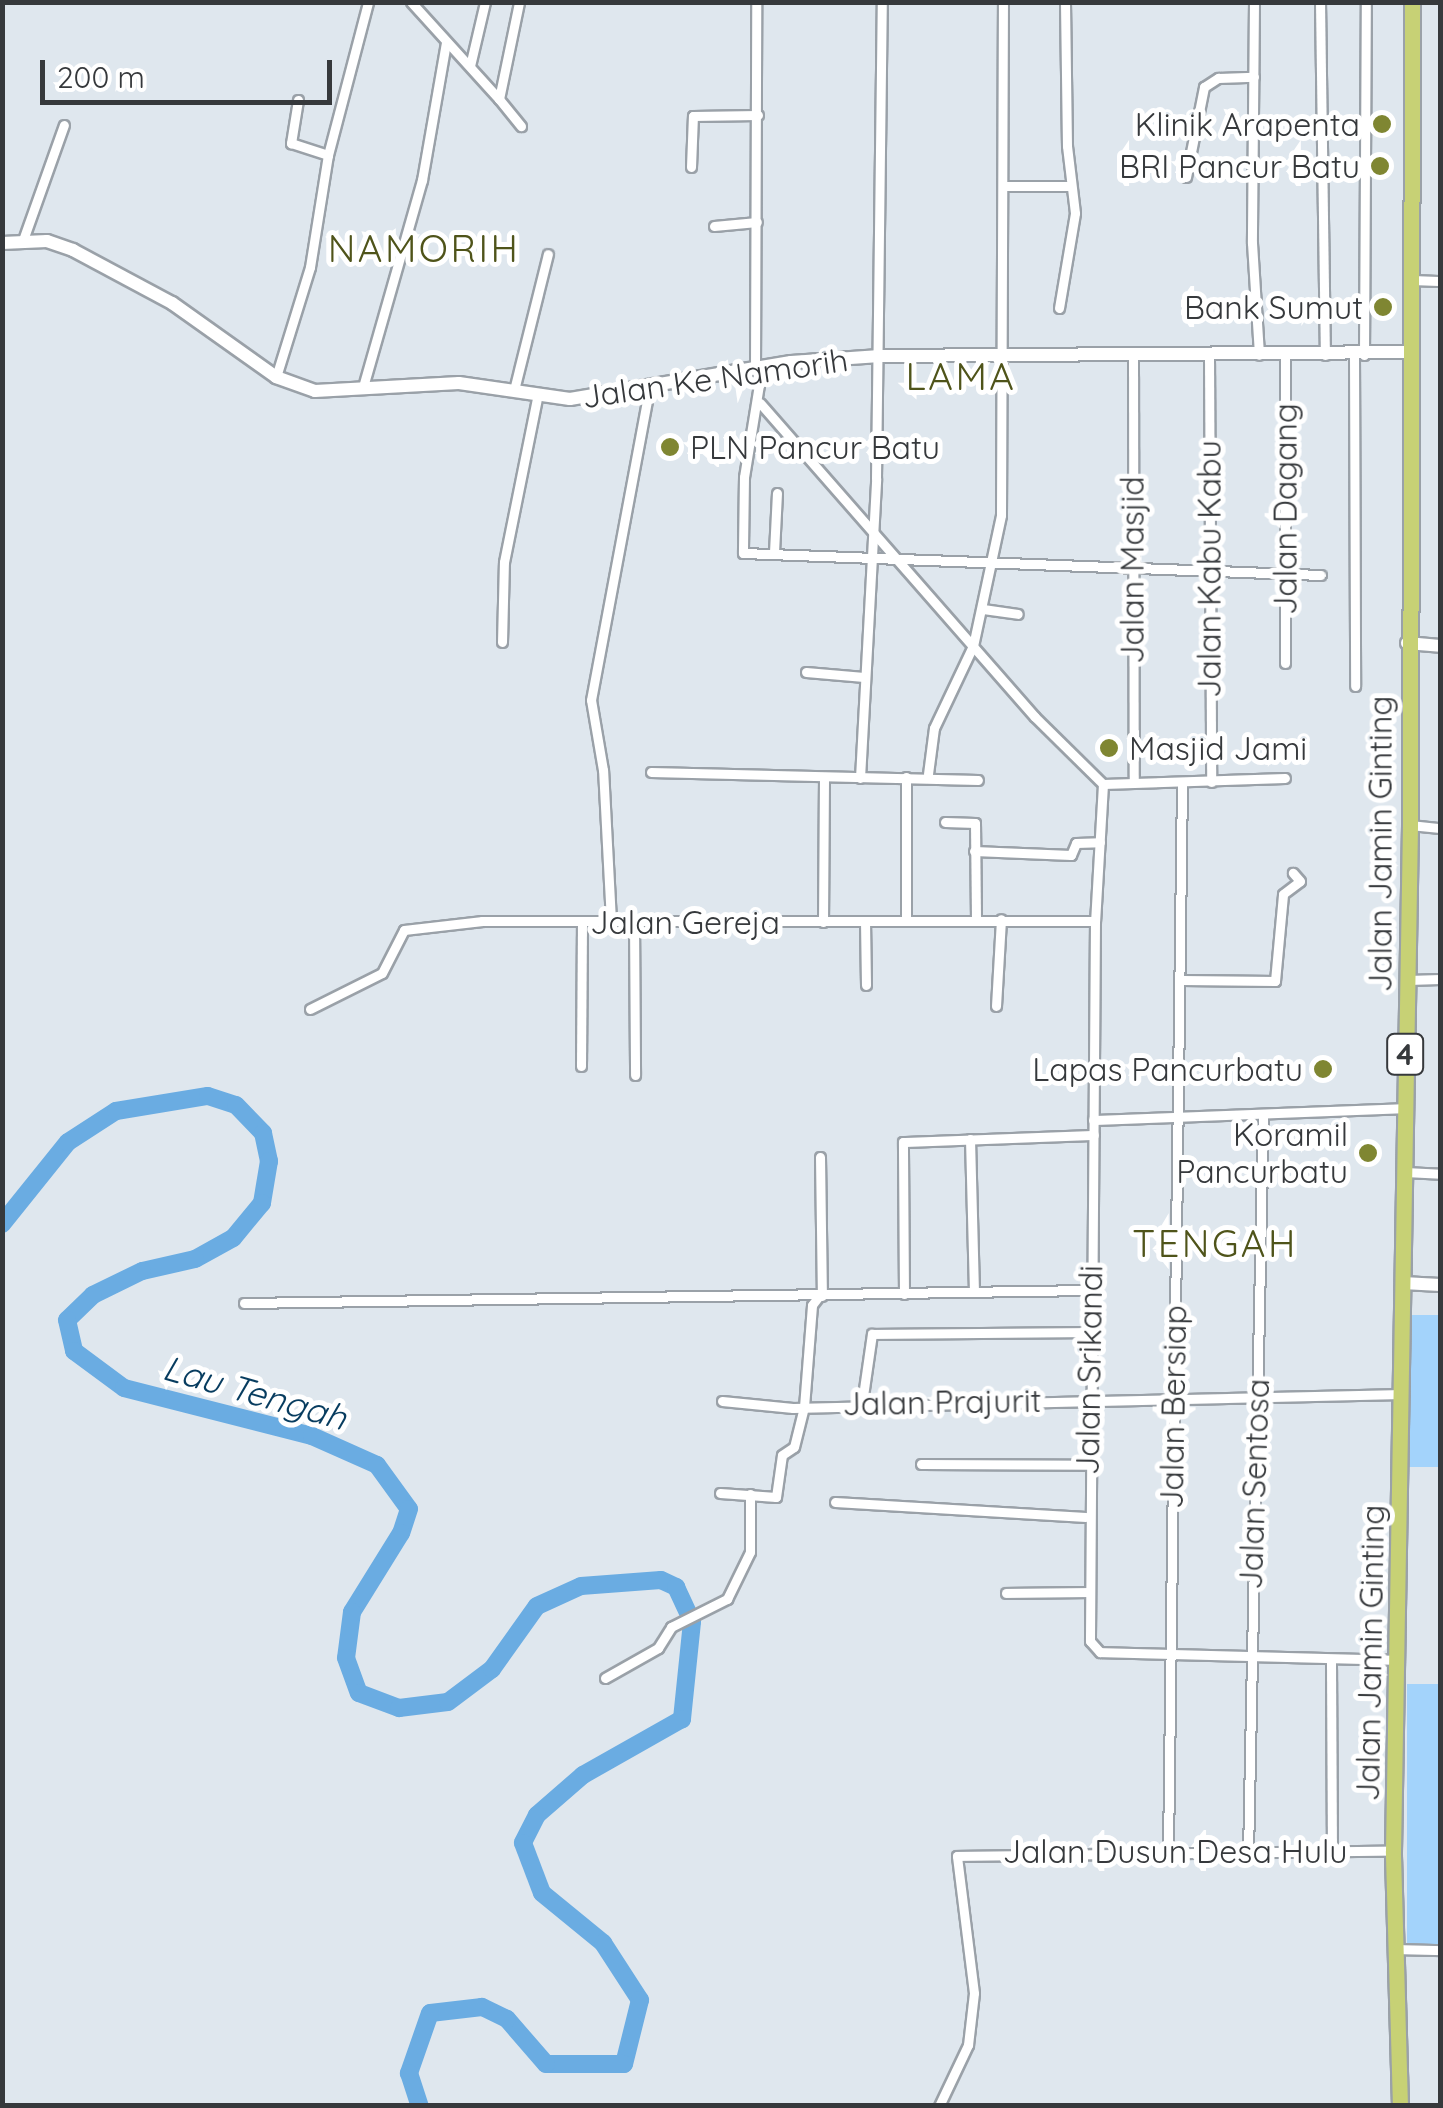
<!DOCTYPE html>
<style>
body{margin:0}
#map{position:relative;width:1443px;height:2108px;overflow:hidden;background:#dfe7ee;font-family:Quicksand,sans-serif}
div>[style]{position:absolute}
[style*='--x']{left:calc(var(--x)*1px);top:calc(var(--y)*1px);width:calc(var(--w)*1px);rotate:calc(var(--a)*1deg)}
.green>*{inset:0;background:#a3d3fb;transform-origin:0 0}
.river>*{height:18px;margin:-9px;padding:0 9px;transform-origin:9px;border-radius:9px;background:#6aace2}
.roads{filter:drop-shadow(2px 0 #9aa1a8) drop-shadow(-2px 0 #9aa1a8) drop-shadow(0 2px #9aa1a8) drop-shadow(0 -2px #9aa1a8)}
.street>*{height:9px;margin:-4.5px;padding:0 4.5px;transform-origin:4.5px;border-radius:4.5px;background:#fff}
.secondary>*{height:12px;margin:-6px;padding:0 6px;transform-origin:6px;border-radius:6px;background:#fff}
.highway>*{height:15px;margin:-7.5px;padding:0 7.5px;transform-origin:7.5px;border-radius:7.5px;background:#c7d175}
.dots>*{width:28px;height:28px;translate:-50% -50%;box-sizing:border-box;border:5px solid #fff;border-radius:50%}
span{translate:-50% -50%;white-space:nowrap;text-align:center;line-height:1.15;-webkit-text-stroke:10px #fff;paint-order:stroke}
.shield-label span{padding:2px 8px;background:#fff;border:2px solid;border-radius:8px;-webkit-text-stroke-width:0}
.shield-label{font-size:30px;color:#36393c;font-weight:700}
.poi-label{font-size:32px;color:#36393c}
.right{translate:-100% -50%;text-align:right}
.left{translate:0 -50%;text-align:left}
.street-label{font-size:32px;color:#36393c}
.water-label{font-size:35px;color:#073c5f;font-style:italic}
.quarter-label{font-size:38px;color:#4f541a;letter-spacing:2.5px}
.frame{position:absolute;inset:0;border:5px solid #36393c;pointer-events:none}
.scale{position:absolute;left:40px;top:60px;width:292px;height:45px;box-sizing:border-box;border:5px solid #36393c;border-top:0;padding-left:12px;font-size:30px;line-height:35px;white-space:nowrap;color:#36393c;-webkit-text-stroke:8px #fff;paint-order:stroke}
</style>
<div id="map">
<div class="green">
<div style="left:1440px;top:1315px;width:152px;height:31px;rotate:90deg"></div>
<div style="left:1440px;top:1684px;width:263px;height:33px;rotate:90deg"></div>
</div>
<div class="river">
<div style="--x:2;--y:1224;--w:105;--a:-51.2"></div>
<div style="--x:68;--y:1142;--w:57;--a:-32.9"></div>
<div style="--x:116;--y:1111;--w:93;--a:-9.3"></div>
<div style="--x:208;--y:1096;--w:29;--a:18"></div>
<div style="--x:236;--y:1105;--w:39;--a:46"></div>
<div style="--x:263;--y:1133;--w:29;--a:78"></div>
<div style="--x:269;--y:1161;--w:43;--a:99.5"></div>
<div style="--x:262;--y:1203;--w:45;--a:129.6"></div>
<div style="--x:233;--y:1238;--w:43;--a:151.1"></div>
<div style="--x:195;--y:1259;--w:54;--a:167.2"></div>
<div style="--x:142;--y:1271;--w:55;--a:153.9"></div>
<div style="--x:93;--y:1295;--w:36;--a:136"></div>
<div style="--x:67;--y:1320;--w:32;--a:77"></div>
<div style="--x:74;--y:1351;--w:62;--a:36.5"></div>
<div style="--x:124;--y:1388;--w:194;--a:14.3"></div>
<div style="--x:312;--y:1436;--w:71;--a:24"></div>
<div style="--x:377;--y:1465;--w:54;--a:54"></div>
<div style="--x:409;--y:1509;--w:25;--a:108"></div>
<div style="--x:401;--y:1533;--w:93;--a:121.8"></div>
<div style="--x:352;--y:1612;--w:46;--a:97.4"></div>
<div style="--x:346;--y:1658;--w:37;--a:70"></div>
<div style="--x:359;--y:1693;--w:43;--a:20.6"></div>
<div style="--x:399;--y:1708;--w:49;--a:-7"></div>
<div style="--x:448;--y:1702;--w:55;--a:-36.9"></div>
<div style="--x:492;--y:1669;--w:77;--a:-54.5"></div>
<div style="--x:537;--y:1606;--w:48;--a:-24.4"></div>
<div style="--x:581;--y:1586;--w:80;--a:-4.3"></div>
<div style="--x:661;--y:1580;--w:17;--a:25"></div>
<div style="--x:676;--y:1587;--w:38;--a:65"></div>
<div style="--x:692;--y:1622;--w:98;--a:95.9"></div>
<div style="--x:682;--y:1719;--w:114;--a:150.5"></div>
<div style="--x:583;--y:1775;--w:61;--a:139"></div>
<div style="--x:537;--y:1815;--w:31;--a:117"></div>
<div style="--x:523;--y:1843;--w:53;--a:69.2"></div>
<div style="--x:542;--y:1893;--w:79;--a:39.3"></div>
<div style="--x:603;--y:1943;--w:68;--a:57"></div>
<div style="--x:640;--y:2000;--w:66;--a:104"></div>
<div style="--x:624;--y:2064;--w:78;--a:180"></div>
<div style="--x:546;--y:2064;--w:60;--a:-130.9"></div>
<div style="--x:507;--y:2019;--w:28;--a:-154"></div>
<div style="--x:482;--y:2007;--w:52;--a:173.4"></div>
<div style="--x:430;--y:2013;--w:64;--a:109.3"></div>
<div style="--x:409;--y:2073;--w:35;--a:72"></div>
</div>
<div class="roads">
<div class="street">
<div style="--x:411;--y:2;--w:131;--a:47.8"></div>
<div style="--x:499;--y:99;--w:99;--a:-78.3"></div>
<div style="--x:1254;--y:2;--w:241;--a:90.5"></div>
<div style="--x:1252;--y:243;--w:112;--a:86.4"></div>
<div style="--x:1320;--y:2;--w:353;--a:89.2"></div>
<div style="--x:470;--y:66;--w:66;--a:-76.8"></div>
<div style="--x:499;--y:99;--w:35;--a:51"></div>
<div style="--x:298;--y:100;--w:44;--a:99.2"></div>
<div style="--x:291;--y:143;--w:39;--a:18"></div>
<div style="--x:691;--y:167;--w:51;--a:-87.8"></div>
<div style="--x:693;--y:116;--w:65;--a:-0.9"></div>
<div style="--x:1186;--y:177;--w:92;--a:-78.7"></div>
<div style="--x:1204;--y:87;--w:17;--a:-33"></div>
<div style="--x:1218;--y:78;--w:36;--a:-2"></div>
<div style="--x:1004;--y:186;--w:66;--a:0"></div>
<div style="--x:714;--y:226;--w:43;--a:-5.3"></div>
<div style="--x:23;--y:240;--w:122;--a:-70.4"></div>
<div style="--x:1410;--y:280;--w:30;--a:2"></div>
<div style="--x:1059;--y:308;--w:96;--a:-80.4"></div>
<div style="--x:1075;--y:213;--w:67;--a:-96.8"></div>
<div style="--x:1067;--y:146;--w:144;--a:-90.8"></div>
<div style="--x:1285;--y:355;--w:308;--a:90"></div>
<div style="--x:1364;--y:355;--w:353;--a:-89.7"></div>
<div style="--x:1209;--y:356;--w:426;--a:89.7"></div>
<div style="--x:1354;--y:356;--w:330;--a:89.8"></div>
<div style="--x:1133;--y:358;--w:424;--a:89.9"></div>
<div style="--x:762;--y:366;--w:112;--a:99.2"></div>
<div style="--x:744;--y:477;--w:76;--a:90.8"></div>
<div style="--x:743;--y:553;--w:578;--a:2.18"></div>
<div style="--x:755;--y:368;--w:366;--a:-89.8"></div>
<div style="--x:276;--y:377;--w:115;--a:-72.8"></div>
<div style="--x:310;--y:267;--w:113;--a:-80.9"></div>
<div style="--x:328;--y:155;--w:158;--a:-75.3"></div>
<div style="--x:363;--y:387;--w:215;--a:-74.1"></div>
<div style="--x:422;--y:180;--w:139;--a:-80.1"></div>
<div style="--x:514;--y:390;--w:140;--a:-76"></div>
<div style="--x:760;--y:403;--w:417;--a:48.8"></div>
<div style="--x:1035;--y:717;--w:95;--a:44.6"></div>
<div style="--x:1103;--y:784;--w:182;--a:-1.9"></div>
<div style="--x:774;--y:552;--w:59;--a:-87.1"></div>
<div style="--x:983;--y:609;--w:35;--a:8"></div>
<div style="--x:502;--y:642;--w:80;--a:-88.6"></div>
<div style="--x:504;--y:562;--w:172;--a:-78.6"></div>
<div style="--x:806;--y:672;--w:58;--a:4.9"></div>
<div style="--x:651;--y:772;--w:327;--a:1.4"></div>
<div style="--x:928;--y:774;--w:46;--a:-82.6"></div>
<div style="--x:934;--y:728;--w:91;--a:-64.6"></div>
<div style="--x:973;--y:646;--w:134;--a:-77.9"></div>
<div style="--x:1001;--y:515;--w:513;--a:-89.78"></div>
<div style="--x:906;--y:777;--w:144;--a:90"></div>
<div style="--x:860;--y:778;--w:300;--a:-86.9"></div>
<div style="--x:876;--y:478;--w:476;--a:-89.3"></div>
<div style="--x:1103;--y:784;--w:137;--a:93.3"></div>
<div style="--x:1095;--y:921;--w:720;--a:90.4"></div>
<div style="--x:1090;--y:1641;--w:15;--a:48"></div>
<div style="--x:1100;--y:1652;--w:297;--a:1.5"></div>
<div style="--x:945;--y:822;--w:30;--a:2"></div>
<div style="--x:975;--y:823;--w:97;--a:89.4"></div>
<div style="--x:1410;--y:825;--w:30;--a:6"></div>
<div style="--x:974;--y:851;--w:97;--a:2.4"></div>
<div style="--x:1071;--y:855;--w:13;--a:-67"></div>
<div style="--x:1076;--y:843;--w:24;--a:-2"></div>
<div style="--x:611;--y:921;--w:151;--a:-93"></div>
<div style="--x:603;--y:770;--w:71;--a:-99.7"></div>
<div style="--x:591;--y:700;--w:321;--a:-79.4"></div>
<div style="--x:634;--y:921;--w:154;--a:89.6"></div>
<div style="--x:865;--y:921;--w:64;--a:89.1"></div>
<div style="--x:823;--y:922;--w:145;--a:-89.6"></div>
<div style="--x:1182;--y:980;--w:93;--a:0.6"></div>
<div style="--x:1275;--y:981;--w:87;--a:-84.7"></div>
<div style="--x:1283;--y:894;--w:21;--a:-37"></div>
<div style="--x:1300;--y:881;--w:11;--a:-131"></div>
<div style="--x:1408;--y:980;--w:32;--a:-2"></div>
<div style="--x:996;--y:1006;--w:87;--a:-86.7"></div>
<div style="--x:310;--y:1009;--w:80;--a:-26.6"></div>
<div style="--x:382;--y:973;--w:48;--a:-62.9"></div>
<div style="--x:404;--y:930;--w:79;--a:-6.6"></div>
<div style="--x:482;--y:921;--w:613;--a:0"></div>
<div style="--x:581;--y:1066;--w:145;--a:-89.6"></div>
<div style="--x:1093;--y:1120;--w:311;--a:-2.2"></div>
<div style="--x:970;--y:1139;--w:152;--a:88.5"></div>
<div style="--x:820;--y:1157;--w:139;--a:89.2"></div>
<div style="--x:1405;--y:1172;--w:35;--a:3"></div>
<div style="--x:904;--y:1294;--w:152;--a:-90.4"></div>
<div style="--x:903;--y:1142;--w:191;--a:-2.1"></div>
<div style="--x:244;--y:1303;--w:846;--a:-0.88"></div>
<div style="--x:722;--y:1401;--w:71;--a:5.6"></div>
<div style="--x:793;--y:1408;--w:610;--a:-1.31"></div>
<div style="--x:862;--y:1403;--w:70;--a:-81.8"></div>
<div style="--x:872;--y:1334;--w:218;--a:-0.5"></div>
<div style="--x:921;--y:1464;--w:167;--a:0.3"></div>
<div style="--x:720;--y:1493;--w:56;--a:4.1"></div>
<div style="--x:776;--y:1497;--w:42;--a:-81.9"></div>
<div style="--x:782;--y:1455;--w:14;--a:-34"></div>
<div style="--x:794;--y:1447;--w:41;--a:-76"></div>
<div style="--x:804;--y:1407;--w:102;--a:-85.5"></div>
<div style="--x:812;--y:1305;--w:11;--a:-52"></div>
<div style="--x:835;--y:1502;--w:251;--a:3.4"></div>
<div style="--x:1006;--y:1593;--w:81;--a:-0.7"></div>
<div style="--x:1331;--y:1662;--w:187;--a:89.7"></div>
<div style="--x:605;--y:1678;--w:61;--a:-29.5"></div>
<div style="--x:658;--y:1648;--w:25;--a:-58"></div>
<div style="--x:671;--y:1627;--w:63;--a:-26.6"></div>
<div style="--x:727;--y:1599;--w:52;--a:-63.9"></div>
<div style="--x:750;--y:1552;--w:58;--a:-90"></div>
<div style="--x:1168;--y:1851;--w:1068;--a:-89.25"></div>
<div style="--x:1248;--y:1854;--w:739;--a:-88.84"></div>
<div style="--x:1398;--y:1949;--w:42;--a:1.4"></div>
<div style="--x:939;--y:2106;--w:68;--a:-64.6"></div>
<div style="--x:968;--y:2045;--w:52;--a:-83.4"></div>
<div style="--x:974;--y:1993;--w:138;--a:-97.1"></div>
<div style="--x:957;--y:1856;--w:436;--a:-0.7"></div>
</div>
<div class="secondary">
<div style="--x:2;--y:243;--w:45;--a:-2.5"></div>
<div style="--x:47;--y:241;--w:28;--a:19"></div>
<div style="--x:73;--y:250;--w:112;--a:28.2"></div>
<div style="--x:172;--y:303;--w:128;--a:35.4"></div>
<div style="--x:276;--y:377;--w:41;--a:19.7"></div>
<div style="--x:315;--y:391;--w:144;--a:-3.2"></div>
<div style="--x:459;--y:383;--w:112;--a:8.2"></div>
<div style="--x:570;--y:399;--w:224;--a:-9.5"></div>
<div style="--x:791;--y:362;--w:89;--a:-3.9"></div>
<div style="--x:880;--y:356;--w:531;--a:-0.43"></div>
<div style="--x:1407;--y:643;--w:33;--a:5"></div>
<div style="--x:1403;--y:1283;--w:37;--a:3"></div>
</div>
<div class="highway">
<div style="--x:1400;--y:2106;--w:255;--a:-91.6"></div>
<div style="--x:1393;--y:1851;--w:1026;--a:-89.05"></div>
<div style="--x:1410;--y:825;--w:823;--a:-89.86"></div>
</div>
</div>
<div class="dots">
<div style="left:1382px;top:124px;background:#7f8632"></div>
<div style="left:1380px;top:166px;background:#7f8632"></div>
<div style="left:1383px;top:307px;background:#7f8632"></div>
<div style="left:670px;top:447px;background:#7f8632"></div>
<div style="left:1109px;top:748px;background:#7f8632"></div>
<div style="left:1323px;top:1069px;background:#7f8632"></div>
<div style="left:1368px;top:1153px;background:#7f8632"></div>
</div>
<div class="shield-label">
<span style="left:1405px;top:1054px">4</span>
</div>
<div class="poi-label">
<span class="right" style="left:1360px;top:124px">Klinik Arapenta</span>
<span class="right" style="left:1360px;top:166px">BRI Pancur Batu</span>
<span class="right" style="left:1363px;top:307px">Bank Sumut</span>
<span class="left" style="left:690px;top:447px">PLN Pancur Batu</span>
<span class="left" style="left:1129px;top:748px">Masjid Jami</span>
<span class="right" style="left:1303px;top:1069px">Lapas Pancurbatu</span>
<span class="right" style="left:1348px;top:1153px">Koramil<br>Pancurbatu</span>
</div>
<div class="street-label">
<span style="left:715px;top:378px;rotate:-8deg">Jalan Ke Namorih</span>
<span style="left:1285px;top:509px;rotate:-90deg">Jalan Dagang</span>
<span style="left:1209px;top:569px;rotate:-90deg">Jalan Kabu Kabu</span>
<span style="left:1132px;top:570px;rotate:-90deg">Jalan Masjid</span>
<span style="left:1380px;top:844px;rotate:-90deg">Jalan Jamin Ginting</span>
<span style="left:685px;top:922px">Jalan Gereja</span>
<span style="left:1089px;top:1370px;rotate:-89deg">Jalan Srikandi</span>
<span style="left:942px;top:1402px;rotate:-1deg">Jalan Prajurit</span>
<span style="left:1173px;top:1407px;rotate:-89deg">Jalan Bersiap</span>
<span style="left:1254px;top:1484px;rotate:-88deg">Jalan Sentosa</span>
<span style="left:1370px;top:1653px;rotate:-89deg">Jalan Jamin Ginting</span>
<span style="left:1175px;top:1851px">Jalan Dusun Desa Hulu</span>
</div>
<div class="water-label">
<span style="left:255px;top:1392px;rotate:16deg">Lau Tengah</span>
</div>
<div class="quarter-label">
<span style="left:424px;top:249px">NAMORIH</span>
<span style="left:961px;top:377px">LAMA</span>
<span style="left:1215px;top:1244px">TENGAH</span>
</div>
<div class="frame"></div>
<div class="scale">200 m</div>
</div>
